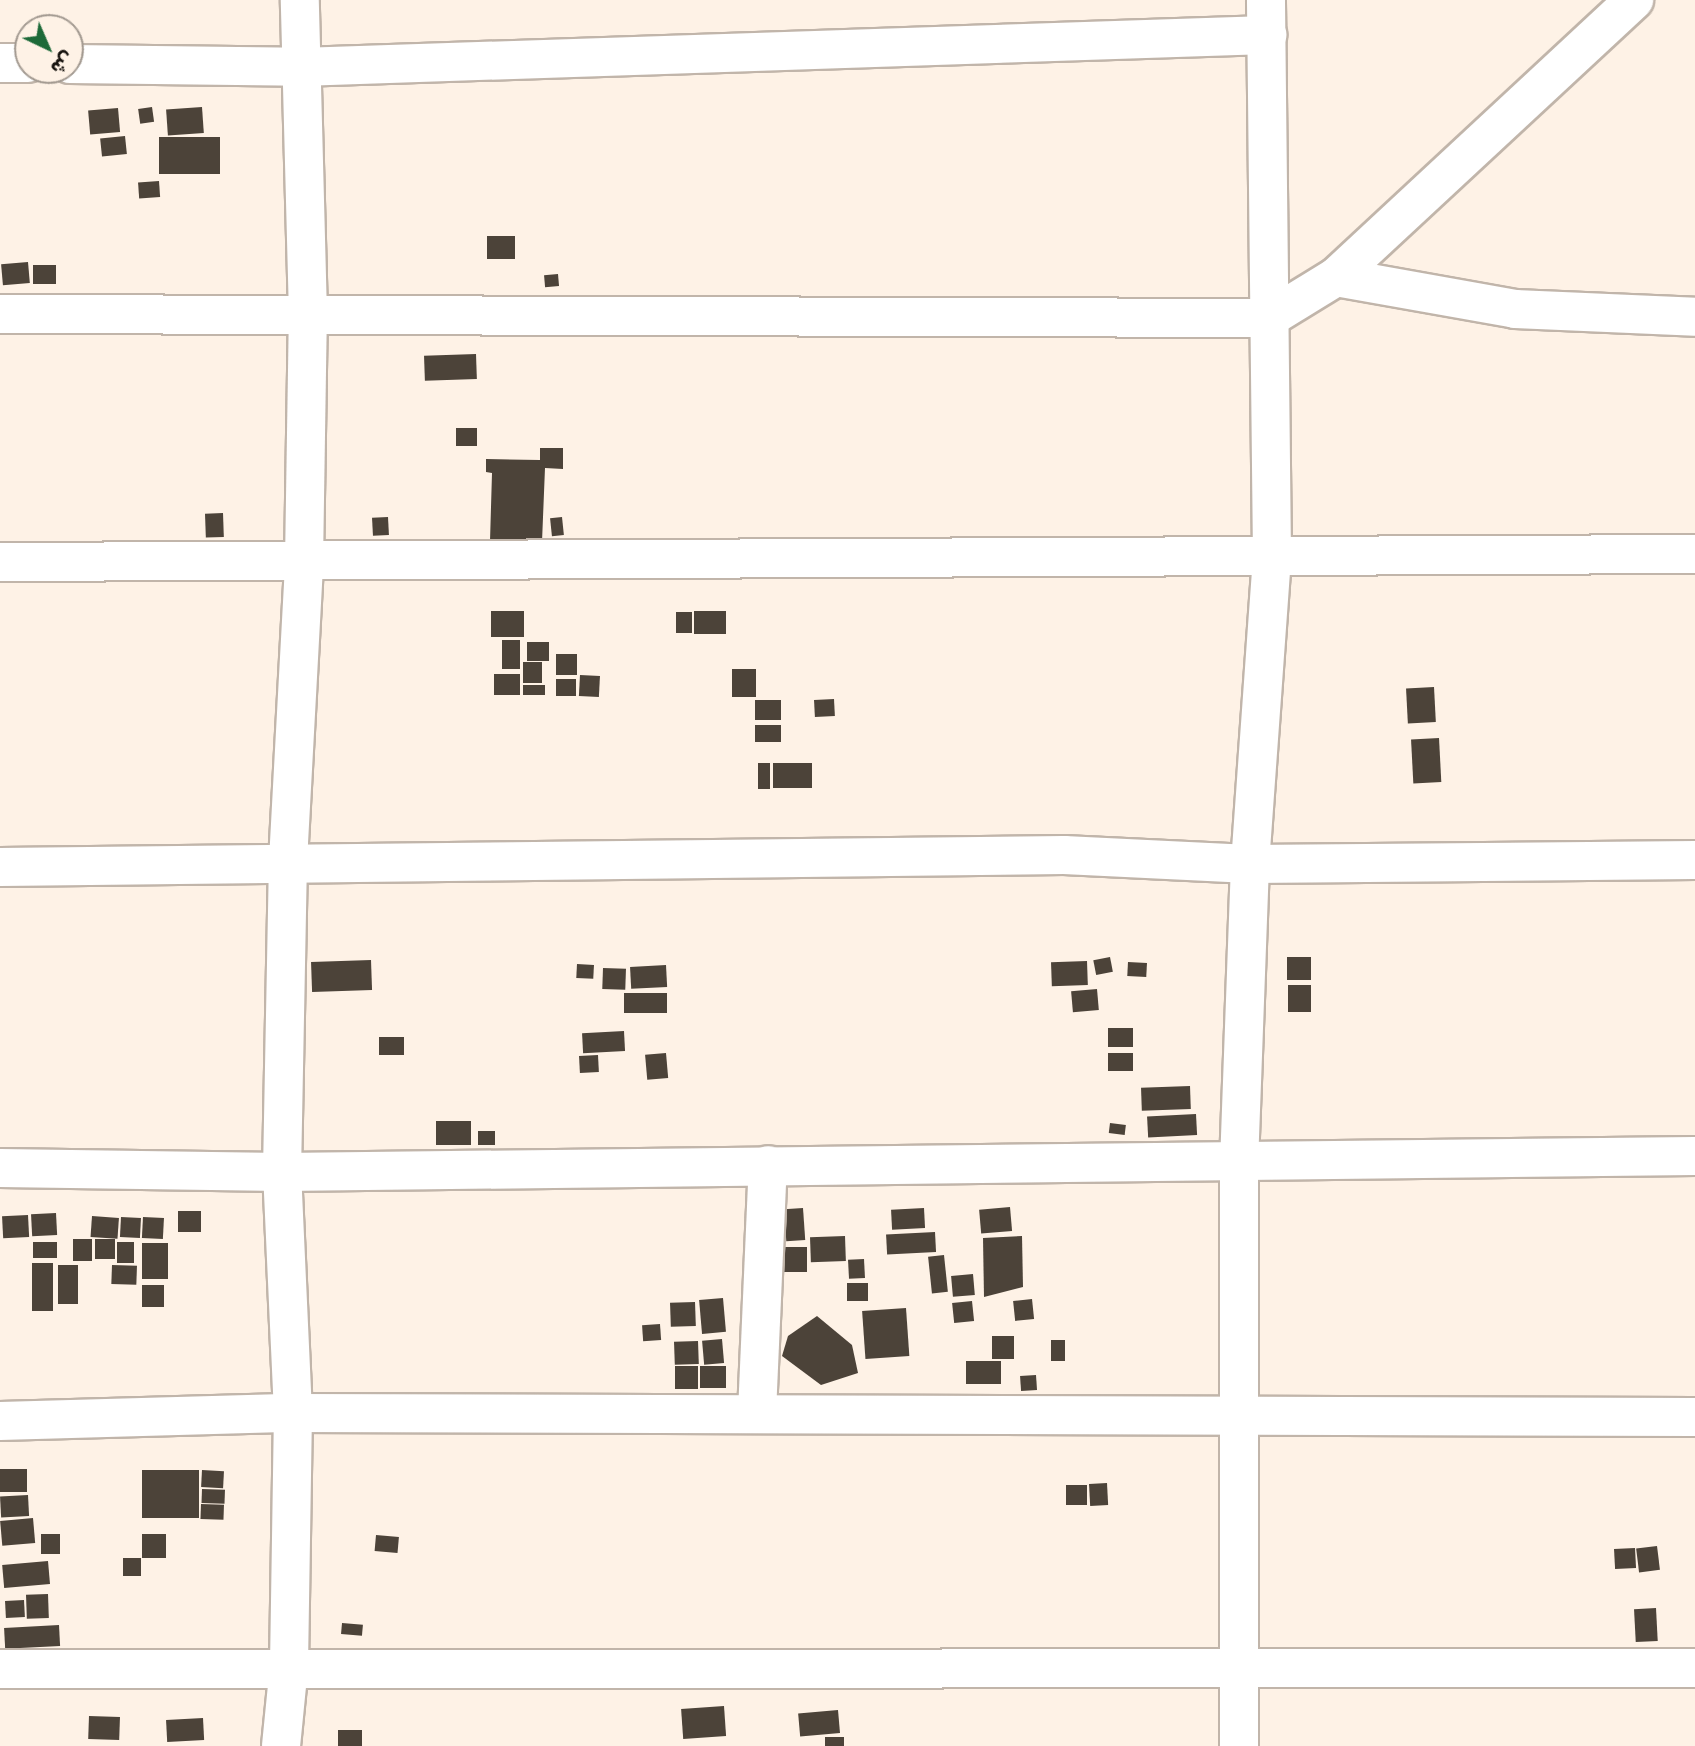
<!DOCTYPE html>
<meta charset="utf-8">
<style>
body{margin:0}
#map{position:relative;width:1695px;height:1746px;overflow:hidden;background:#fef2e6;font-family:Rubik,Cairo,sans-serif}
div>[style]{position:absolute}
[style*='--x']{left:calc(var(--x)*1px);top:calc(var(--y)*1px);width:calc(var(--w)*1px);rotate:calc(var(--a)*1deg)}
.building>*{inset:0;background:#4c4339;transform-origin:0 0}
.roads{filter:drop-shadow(2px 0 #c1b5aa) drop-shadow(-2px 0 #c1b5aa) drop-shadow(0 2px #c1b5aa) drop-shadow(0 -2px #c1b5aa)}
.minor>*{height:38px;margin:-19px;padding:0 19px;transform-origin:19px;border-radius:19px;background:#fff}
.tertiary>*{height:38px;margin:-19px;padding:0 19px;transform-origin:19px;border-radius:19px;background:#fff}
span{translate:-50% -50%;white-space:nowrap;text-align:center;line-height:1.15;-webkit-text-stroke:7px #fef2e6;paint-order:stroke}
.north{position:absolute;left:14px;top:14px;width:70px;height:70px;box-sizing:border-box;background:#fef2e6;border:2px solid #a29990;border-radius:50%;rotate:136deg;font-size:19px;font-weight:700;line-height:28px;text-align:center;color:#17130f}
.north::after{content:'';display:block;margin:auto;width:24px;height:32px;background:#1d6a39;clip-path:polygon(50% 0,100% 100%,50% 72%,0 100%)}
</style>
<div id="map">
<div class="building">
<div style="left:152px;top:107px;width:15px;height:14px;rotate:82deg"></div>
<div style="left:202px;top:107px;width:26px;height:36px;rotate:86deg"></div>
<div style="left:118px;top:108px;width:24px;height:30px;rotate:85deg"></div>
<div style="left:125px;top:136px;width:18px;height:25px;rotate:84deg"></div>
<div style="left:159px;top:137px;width:61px;height:37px"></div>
<div style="left:159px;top:181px;width:16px;height:21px;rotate:86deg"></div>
<div style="left:487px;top:236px;width:28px;height:23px"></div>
<div style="left:28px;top:262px;width:21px;height:27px;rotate:85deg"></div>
<div style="left:33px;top:265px;width:23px;height:19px"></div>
<div style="left:558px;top:274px;width:12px;height:14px;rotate:85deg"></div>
<div style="left:476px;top:354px;width:25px;height:52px;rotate:88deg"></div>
<div style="left:477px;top:428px;width:18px;height:21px;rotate:90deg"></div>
<div style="clip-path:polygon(540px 448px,563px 448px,563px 469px,545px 468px,542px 542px,490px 541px,492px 473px,486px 472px,486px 459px,540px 460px)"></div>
<div style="left:223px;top:513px;width:24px;height:18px;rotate:88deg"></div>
<div style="left:388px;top:517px;width:18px;height:16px;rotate:87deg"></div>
<div style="left:562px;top:517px;width:18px;height:12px;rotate:84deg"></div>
<div style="left:491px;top:611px;width:33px;height:26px"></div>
<div style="left:726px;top:611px;width:23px;height:32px;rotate:90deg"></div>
<div style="left:692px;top:612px;width:21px;height:16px;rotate:90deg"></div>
<div style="left:502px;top:640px;width:18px;height:29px"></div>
<div style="left:527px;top:642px;width:22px;height:19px"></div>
<div style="left:556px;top:654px;width:21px;height:21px"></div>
<div style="left:523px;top:662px;width:19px;height:21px"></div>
<div style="left:732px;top:669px;width:24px;height:28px"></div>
<div style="left:494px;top:674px;width:26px;height:21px"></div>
<div style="left:580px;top:675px;width:20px;height:21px;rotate:3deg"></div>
<div style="left:556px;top:679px;width:20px;height:17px"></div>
<div style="left:523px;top:685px;width:22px;height:10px"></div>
<div style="left:1434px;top:687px;width:35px;height:28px;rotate:87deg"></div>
<div style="left:834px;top:699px;width:17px;height:20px;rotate:87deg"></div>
<div style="left:755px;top:700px;width:26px;height:20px"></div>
<div style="left:781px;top:725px;width:17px;height:26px;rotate:90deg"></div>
<div style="left:1439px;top:738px;width:44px;height:28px;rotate:87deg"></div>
<div style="left:758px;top:763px;width:12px;height:26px"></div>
<div style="left:773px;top:763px;width:39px;height:25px"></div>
<div style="left:1110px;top:957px;width:15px;height:17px;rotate:79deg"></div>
<div style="left:1287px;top:957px;width:24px;height:23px"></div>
<div style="left:371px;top:960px;width:30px;height:60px;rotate:88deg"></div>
<div style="left:1087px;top:961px;width:24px;height:36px;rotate:88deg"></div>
<div style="left:1128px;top:962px;width:19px;height:14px;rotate:3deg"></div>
<div style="left:577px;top:964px;width:17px;height:14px;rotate:3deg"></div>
<div style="left:666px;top:965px;width:22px;height:36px;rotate:87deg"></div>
<div style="left:603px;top:968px;width:23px;height:21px;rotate:2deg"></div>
<div style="left:1288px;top:985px;width:23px;height:27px"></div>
<div style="left:1097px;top:989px;width:21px;height:26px;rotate:85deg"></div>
<div style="left:667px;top:993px;width:20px;height:43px;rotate:90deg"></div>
<div style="left:1133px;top:1028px;width:19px;height:25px;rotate:90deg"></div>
<div style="left:624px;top:1031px;width:20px;height:42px;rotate:87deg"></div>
<div style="left:379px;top:1037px;width:25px;height:18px"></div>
<div style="left:666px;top:1053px;width:25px;height:21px;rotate:85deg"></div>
<div style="left:1133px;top:1053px;width:18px;height:25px;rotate:90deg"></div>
<div style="left:598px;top:1055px;width:17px;height:19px;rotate:87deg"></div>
<div style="left:1190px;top:1086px;width:23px;height:49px;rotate:88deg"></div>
<div style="left:1196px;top:1114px;width:21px;height:49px;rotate:87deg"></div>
<div style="left:471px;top:1121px;width:24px;height:35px;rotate:90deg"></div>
<div style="left:1110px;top:1123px;width:16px;height:10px;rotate:7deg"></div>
<div style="left:478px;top:1131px;width:17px;height:14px"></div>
<div style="left:1010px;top:1207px;width:24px;height:31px;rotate:85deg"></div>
<div style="left:803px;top:1208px;width:32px;height:19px;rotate:86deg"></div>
<div style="left:924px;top:1208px;width:20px;height:33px;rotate:87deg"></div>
<div style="left:178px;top:1211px;width:23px;height:21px"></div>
<div style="left:56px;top:1213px;width:22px;height:25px;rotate:87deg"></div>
<div style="left:28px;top:1215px;width:22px;height:26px;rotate:87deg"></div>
<div style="left:92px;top:1216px;width:27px;height:21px;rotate:4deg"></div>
<div style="left:121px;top:1217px;width:20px;height:20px;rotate:3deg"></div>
<div style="left:143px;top:1217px;width:21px;height:21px;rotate:3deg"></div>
<div style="left:935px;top:1232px;width:20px;height:49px;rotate:87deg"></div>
<div style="left:845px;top:1236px;width:25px;height:35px;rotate:88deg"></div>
<div style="clip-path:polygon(1022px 1236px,1023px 1287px,984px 1297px,983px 1238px)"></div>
<div style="left:73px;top:1239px;width:19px;height:22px"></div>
<div style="left:95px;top:1239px;width:20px;height:20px"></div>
<div style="left:57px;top:1242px;width:16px;height:24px;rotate:90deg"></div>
<div style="left:117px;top:1242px;width:17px;height:21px"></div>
<div style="left:168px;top:1243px;width:36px;height:26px;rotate:90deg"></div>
<div style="left:807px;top:1247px;width:25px;height:23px;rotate:90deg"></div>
<div style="left:944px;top:1255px;width:37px;height:16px;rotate:84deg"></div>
<div style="left:864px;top:1259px;width:19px;height:16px;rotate:87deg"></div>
<div style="left:32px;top:1263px;width:21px;height:48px"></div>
<div style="left:78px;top:1265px;width:39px;height:20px;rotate:90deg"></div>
<div style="left:112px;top:1265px;width:25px;height:19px;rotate:2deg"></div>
<div style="left:973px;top:1274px;width:21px;height:22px;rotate:85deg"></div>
<div style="left:847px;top:1283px;width:21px;height:18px"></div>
<div style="left:164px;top:1285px;width:22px;height:22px;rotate:90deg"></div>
<div style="left:723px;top:1298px;width:34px;height:24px;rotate:85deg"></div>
<div style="left:1032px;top:1299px;width:20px;height:19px;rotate:84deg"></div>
<div style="left:972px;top:1301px;width:20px;height:20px;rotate:84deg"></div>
<div style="left:695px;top:1302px;width:24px;height:25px;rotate:88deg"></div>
<div style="left:906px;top:1308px;width:48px;height:44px;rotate:86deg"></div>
<div style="clip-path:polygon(817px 1316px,852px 1345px,858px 1373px,821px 1385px,782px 1356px,788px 1336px)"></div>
<div style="left:660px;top:1324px;width:16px;height:18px;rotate:86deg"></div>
<div style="left:992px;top:1336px;width:22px;height:23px"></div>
<div style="left:722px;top:1339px;width:24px;height:20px;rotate:85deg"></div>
<div style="left:1051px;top:1340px;width:14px;height:21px"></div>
<div style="left:698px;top:1341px;width:23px;height:24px;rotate:88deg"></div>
<div style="left:1001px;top:1361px;width:23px;height:35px;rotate:90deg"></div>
<div style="left:698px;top:1366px;width:23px;height:23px;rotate:90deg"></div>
<div style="left:726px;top:1366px;width:22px;height:26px;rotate:90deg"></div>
<div style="left:1036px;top:1375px;width:15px;height:16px;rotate:86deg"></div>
<div style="left:27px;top:1469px;width:23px;height:27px;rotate:90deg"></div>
<div style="left:142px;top:1470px;width:57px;height:48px"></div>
<div style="left:202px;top:1470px;width:22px;height:17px;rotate:3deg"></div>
<div style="left:1107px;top:1483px;width:22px;height:18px;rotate:87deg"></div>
<div style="left:1066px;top:1485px;width:21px;height:20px"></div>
<div style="left:202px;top:1489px;width:23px;height:14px;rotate:2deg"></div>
<div style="left:28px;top:1495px;width:21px;height:28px;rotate:87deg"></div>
<div style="left:201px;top:1504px;width:23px;height:15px;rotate:2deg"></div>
<div style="left:33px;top:1518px;width:25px;height:33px;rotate:85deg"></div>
<div style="left:60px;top:1534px;width:20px;height:19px;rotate:90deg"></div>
<div style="left:142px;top:1534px;width:24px;height:24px"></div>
<div style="left:376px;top:1535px;width:23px;height:16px;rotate:5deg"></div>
<div style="left:1657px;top:1546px;width:24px;height:21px;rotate:83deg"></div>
<div style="left:1635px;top:1548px;width:20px;height:21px;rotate:87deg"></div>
<div style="left:123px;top:1558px;width:18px;height:18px"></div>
<div style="left:48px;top:1561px;width:23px;height:46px;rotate:85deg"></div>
<div style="left:48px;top:1594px;width:24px;height:22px;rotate:88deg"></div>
<div style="left:24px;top:1600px;width:17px;height:19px;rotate:87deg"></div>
<div style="left:1656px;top:1608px;width:33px;height:22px;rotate:87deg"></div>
<div style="left:342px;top:1623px;width:21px;height:11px;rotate:5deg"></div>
<div style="left:59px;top:1625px;width:21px;height:55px;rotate:87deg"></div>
<div style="left:724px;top:1706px;width:30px;height:43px;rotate:86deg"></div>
<div style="left:838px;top:1710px;width:23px;height:40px;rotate:85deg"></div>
<div style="left:89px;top:1716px;width:31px;height:23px;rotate:2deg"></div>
<div style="left:203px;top:1718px;width:22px;height:37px;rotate:87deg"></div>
<div style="left:338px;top:1730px;width:24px;height:16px"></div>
<div style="left:844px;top:1737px;width:9px;height:19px;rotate:90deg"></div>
</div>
<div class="roads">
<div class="minor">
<div style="--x:0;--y:63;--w:28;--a:0"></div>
<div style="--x:70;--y:64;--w:230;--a:0.7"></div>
<div style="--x:300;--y:67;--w:968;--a:-1.9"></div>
<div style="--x:1336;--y:277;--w:182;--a:10.1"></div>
<div style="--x:1515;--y:309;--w:180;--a:2.5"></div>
<div style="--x:0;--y:314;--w:1269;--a:0.18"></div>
<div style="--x:1269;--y:318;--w:79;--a:-31.5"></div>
<div style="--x:1336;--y:277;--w:407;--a:-42.9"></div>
<div style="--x:0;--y:562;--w:1695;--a:-0.27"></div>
<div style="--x:0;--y:1168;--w:282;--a:0.8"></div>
<div style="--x:282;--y:1172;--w:1413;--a:-0.65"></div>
<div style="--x:757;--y:1413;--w:248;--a:-87.5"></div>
<div style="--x:0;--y:1421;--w:293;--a:-1.6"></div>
<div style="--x:293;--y:1413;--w:1402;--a:0.16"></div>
<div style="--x:0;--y:1669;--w:1695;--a:-0.03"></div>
<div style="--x:281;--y:1746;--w:80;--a:-84.3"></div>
<div style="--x:289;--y:1666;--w:253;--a:-89.1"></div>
<div style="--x:293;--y:1413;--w:241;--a:-92.6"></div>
<div style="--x:282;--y:1172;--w:311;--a:-88.9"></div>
<div style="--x:288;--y:861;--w:299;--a:-86.9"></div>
<div style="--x:304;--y:562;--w:247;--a:-89.1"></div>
<div style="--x:308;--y:315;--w:315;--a:-91.5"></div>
<div style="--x:1239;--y:1746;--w:582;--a:-90"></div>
<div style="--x:1239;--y:1164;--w:300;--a:-87.9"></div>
<div style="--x:1250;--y:864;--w:308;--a:-85.9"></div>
<div style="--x:1272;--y:557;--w:557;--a:-90.62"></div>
</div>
<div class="tertiary">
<div style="--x:0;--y:867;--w:1064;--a:-0.65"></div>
<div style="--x:1064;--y:855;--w:186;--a:2.8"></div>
<div style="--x:1250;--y:864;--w:445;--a:-0.5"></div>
</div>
</div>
<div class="north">ش</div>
</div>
